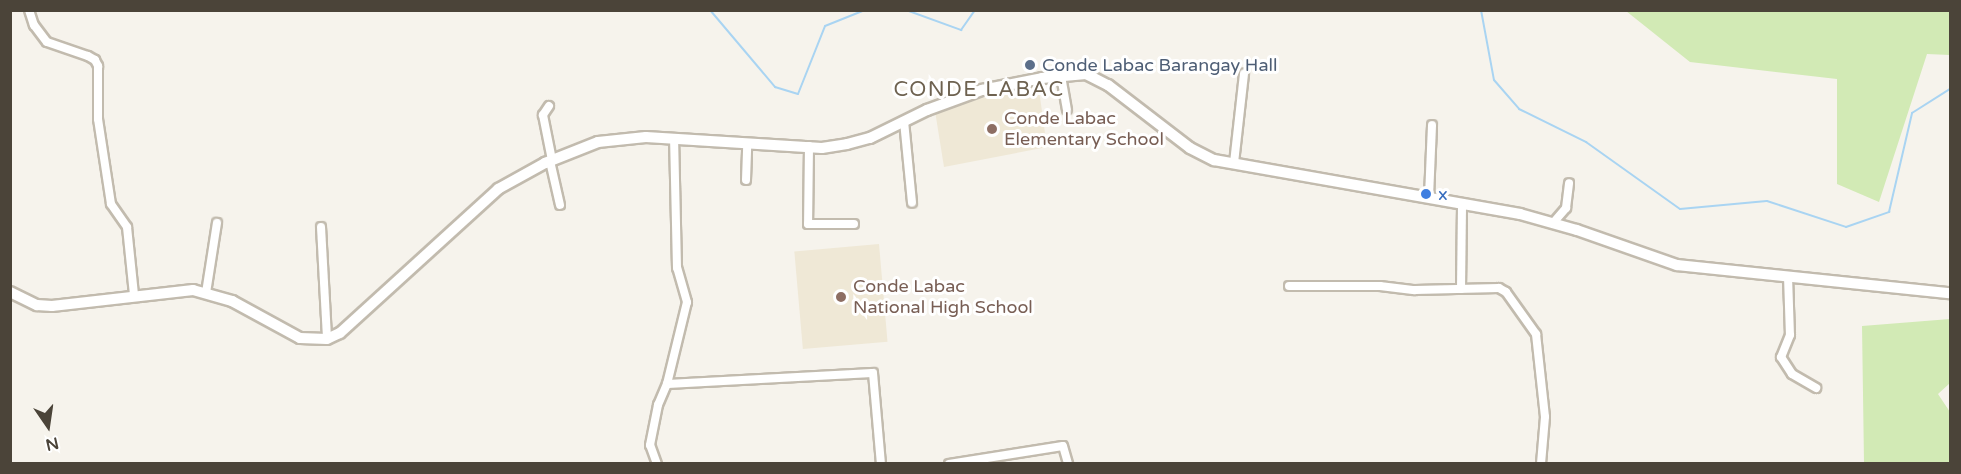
<!DOCTYPE html>
<style>
body{margin:0}
#map{position:relative;width:1961px;height:474px;overflow:hidden;background:#f6f3ec;font-family:"Varela Round",sans-serif}
div>[style]{position:absolute}
[style*='--x']{left:calc(var(--x)*1px);top:calc(var(--y)*1px);width:calc(var(--w)*1px);rotate:calc(var(--a)*1deg)}
.education>*{inset:0;background:#efe8d6;transform-origin:0 0}
.green>*{inset:0;background:#d2eab5}
.stream>*{height:2px;margin:-1px;padding:0 1px;transform-origin:1px;border-radius:1px;background:#a9d4f2}
.roads{filter:drop-shadow(2px 0 #c2bbae) drop-shadow(-2px 0 #c2bbae) drop-shadow(0 2px #c2bbae) drop-shadow(0 -2px #c2bbae)}
.minor>*{height:8px;margin:-4px;padding:0 4px;transform-origin:4px;border-radius:4px;background:#fff}
.tertiary>*{height:10px;margin:-5px;padding:0 5px;transform-origin:5px;border-radius:5px;background:#fff}
.dots>*{width:16px;height:16px;translate:-50% -50%;box-sizing:border-box;border:3px solid #fff;border-radius:50%}
span{translate:-50% -50%;white-space:nowrap;text-align:center;line-height:1.15;-webkit-text-stroke:6px #fff;paint-order:stroke}
.service-label{font-size:18px;color:#4e5e75}
.left{translate:0 -50%;text-align:left}
.education-label{font-size:18px;color:#785e54}
.shop-label{font-size:18px;color:#366cbe}
.quarter-label{font-size:21px;color:#6e6250;letter-spacing:1.5px}
.frame{position:absolute;inset:0;border:12px solid #4b4439;pointer-events:none}
.north{position:absolute;left:18px;top:396px;width:60px;height:60px;-webkit-text-stroke:4px #fff;paint-order:stroke;rotate:167deg;font-size:16px;font-weight:700;line-height:24px;text-align:center;color:#4b4439}
.north::after{content:'';display:block;margin:auto;width:21px;height:27px;background:#4b4439;clip-path:polygon(50% 0,100% 100%,50% 72%,0 100%)}
</style>
<div id="map">
<div class="education">
<div style="clip-path:polygon(1038px 83px,1047px 147px,944px 167px,935px 111px)"></div>
<div style="left:879px;top:244px;width:98px;height:85px;rotate:85deg"></div>
</div>
<div class="green">
<div style="clip-path:polygon(1626px 11px,1950px 11px,1950px 55px,1927px 54px,1879px 202px,1837px 184px,1837px 79px,1690px 62px)"></div>
<div style="clip-path:polygon(1950px 319px,1950px 383px,1938px 394px,1950px 412px,1950px 463px,1864px 463px,1862px 326px)"></div>
</div>
<div class="stream">
<div style="--x:710;--y:10;--w:101;--a:49.8"></div>
<div style="--x:775;--y:87;--w:24;--a:17"></div>
<div style="--x:798;--y:94;--w:73;--a:-68.3"></div>
<div style="--x:825;--y:26;--w:43;--a:-21.8"></div>
<div style="--x:906;--y:10;--w:59;--a:20"></div>
<div style="--x:961;--y:30;--w:24;--a:-55"></div>
<div style="--x:1481;--y:10;--w:71;--a:79.5"></div>
<div style="--x:1494;--y:80;--w:38;--a:49"></div>
<div style="--x:1519;--y:109;--w:75;--a:26.2"></div>
<div style="--x:1586;--y:142;--w:115;--a:35.5"></div>
<div style="--x:1680;--y:209;--w:87;--a:-5.3"></div>
<div style="--x:1767;--y:201;--w:83;--a:18.2"></div>
<div style="--x:1846;--y:227;--w:46;--a:-19.2"></div>
<div style="--x:1889;--y:212;--w:102;--a:-76.9"></div>
<div style="--x:1912;--y:113;--w:45;--a:-32.3"></div>
</div>
<div class="roads">
<div class="minor">
<div style="--x:29;--y:10;--w:16;--a:72"></div>
<div style="--x:34;--y:25;--w:21;--a:53"></div>
<div style="--x:47;--y:42;--w:43;--a:18.9"></div>
<div style="--x:88;--y:56;--w:8;--a:30"></div>
<div style="--x:95;--y:60;--w:7;--a:63"></div>
<div style="--x:98;--y:66;--w:53;--a:90"></div>
<div style="--x:98;--y:119;--w:86;--a:81.3"></div>
<div style="--x:111;--y:204;--w:28;--a:55"></div>
<div style="--x:127;--y:227;--w:68;--a:84.1"></div>
<div style="--x:1061;--y:76;--w:34;--a:80"></div>
<div style="--x:549;--y:106;--w:11;--a:124"></div>
<div style="--x:543;--y:115;--w:46;--a:78.7"></div>
<div style="--x:904;--y:121;--w:82;--a:84.4"></div>
<div style="--x:809;--y:146;--w:78;--a:90.7"></div>
<div style="--x:808;--y:224;--w:46;--a:0"></div>
<div style="--x:550;--y:161;--w:45;--a:77.2"></div>
<div style="--x:1234;--y:163;--w:90;--a:-83.6"></div>
<div style="--x:746;--y:180;--w:37;--a:-88"></div>
<div style="--x:1429;--y:197;--w:72;--a:-87.6"></div>
<div style="--x:1553;--y:223;--w:20;--a:-49"></div>
<div style="--x:1566;--y:208;--w:25;--a:-83"></div>
<div style="--x:321;--y:227;--w:112;--a:86.9"></div>
<div style="--x:1788;--y:276;--w:59;--a:88.1"></div>
<div style="--x:1790;--y:335;--w:24;--a:112"></div>
<div style="--x:1781;--y:357;--w:20;--a:57"></div>
<div style="--x:1792;--y:374;--w:28;--a:30"></div>
<div style="--x:1289;--y:286;--w:91;--a:0"></div>
<div style="--x:1380;--y:286;--w:35;--a:7"></div>
<div style="--x:1415;--y:290;--w:84;--a:-1.4"></div>
<div style="--x:1499;--y:288;--w:8;--a:30"></div>
<div style="--x:1506;--y:292;--w:52;--a:54.5"></div>
<div style="--x:1536;--y:334;--w:83;--a:83.8"></div>
<div style="--x:1545;--y:417;--w:47;--a:94.9"></div>
<div style="--x:1461;--y:289;--w:86;--a:-89.3"></div>
<div style="--x:206;--y:293;--w:71;--a:-81.1"></div>
<div style="--x:667;--y:384;--w:206;--a:-3.1"></div>
<div style="--x:873;--y:373;--w:91;--a:85"></div>
<div style="--x:657;--y:464;--w:20;--a:-110"></div>
<div style="--x:650;--y:445;--w:41;--a:-78.7"></div>
<div style="--x:658;--y:405;--w:23;--a:-67"></div>
<div style="--x:667;--y:384;--w:84;--a:-76.3"></div>
<div style="--x:687;--y:302;--w:35;--a:-106"></div>
<div style="--x:677;--y:268;--w:129;--a:-91.3"></div>
<div style="--x:949;--y:464;--w:115;--a:-9"></div>
<div style="--x:1063;--y:446;--w:19;--a:74"></div>
</div>
<div class="tertiary">
<div style="--x:10;--y:292;--w:30;--a:26"></div>
<div style="--x:37;--y:305;--w:15;--a:4"></div>
<div style="--x:52;--y:306;--w:142;--a:-6.5"></div>
<div style="--x:193;--y:290;--w:41;--a:15.8"></div>
<div style="--x:232;--y:301;--w:77;--a:28.6"></div>
<div style="--x:300;--y:338;--w:27;--a:2"></div>
<div style="--x:327;--y:339;--w:14;--a:-25"></div>
<div style="--x:340;--y:333;--w:214;--a:-42.3"></div>
<div style="--x:498;--y:189;--w:54;--a:-29"></div>
<div style="--x:545;--y:163;--w:57;--a:-21.6"></div>
<div style="--x:598;--y:142;--w:48;--a:-5.9"></div>
<div style="--x:646;--y:137;--w:176;--a:3.6"></div>
<div style="--x:822;--y:148;--w:25;--a:-9"></div>
<div style="--x:847;--y:144;--w:24;--a:-15"></div>
<div style="--x:870;--y:138;--w:64;--a:-26.2"></div>
<div style="--x:927;--y:110;--w:59;--a:-20"></div>
<div style="--x:982;--y:90;--w:61;--a:-11.3"></div>
<div style="--x:1042;--y:78;--w:44;--a:-5.2"></div>
<div style="--x:1086;--y:74;--w:25;--a:27"></div>
<div style="--x:1108;--y:85;--w:103;--a:37.5"></div>
<div style="--x:1190;--y:148;--w:27;--a:27"></div>
<div style="--x:1214;--y:160;--w:311;--a:10"></div>
<div style="--x:1520;--y:214;--w:59;--a:15.7"></div>
<div style="--x:1577;--y:230;--w:106;--a:19.3"></div>
<div style="--x:1677;--y:265;--w:274;--a:5.9"></div>
</div>
</div>
<div class="dots">
<div style="left:1030px;top:65px;background:#5c6f8a"></div>
<div style="left:992px;top:129px;background:#8d6e63"></div>
<div style="left:1426px;top:194px;background:#3f7fe0"></div>
<div style="left:841px;top:297px;background:#8d6e63"></div>
</div>
<div class="service-label">
<span class="left" style="left:1042px;top:65px">Conde Labac Barangay Hall</span>
</div>
<div class="education-label">
<span class="left" style="left:1004px;top:129px">Conde Labac<br>Elementary School</span>
<span class="left" style="left:853px;top:297px">Conde Labac<br>National High School</span>
</div>
<div class="shop-label">
<span class="left" style="left:1438px;top:194px">x</span>
</div>
<div class="quarter-label">
<span style="left:979px;top:90px">CONDE LABAC</span>
</div>
<div class="frame"></div>
<div class="north">N</div>
</div>
